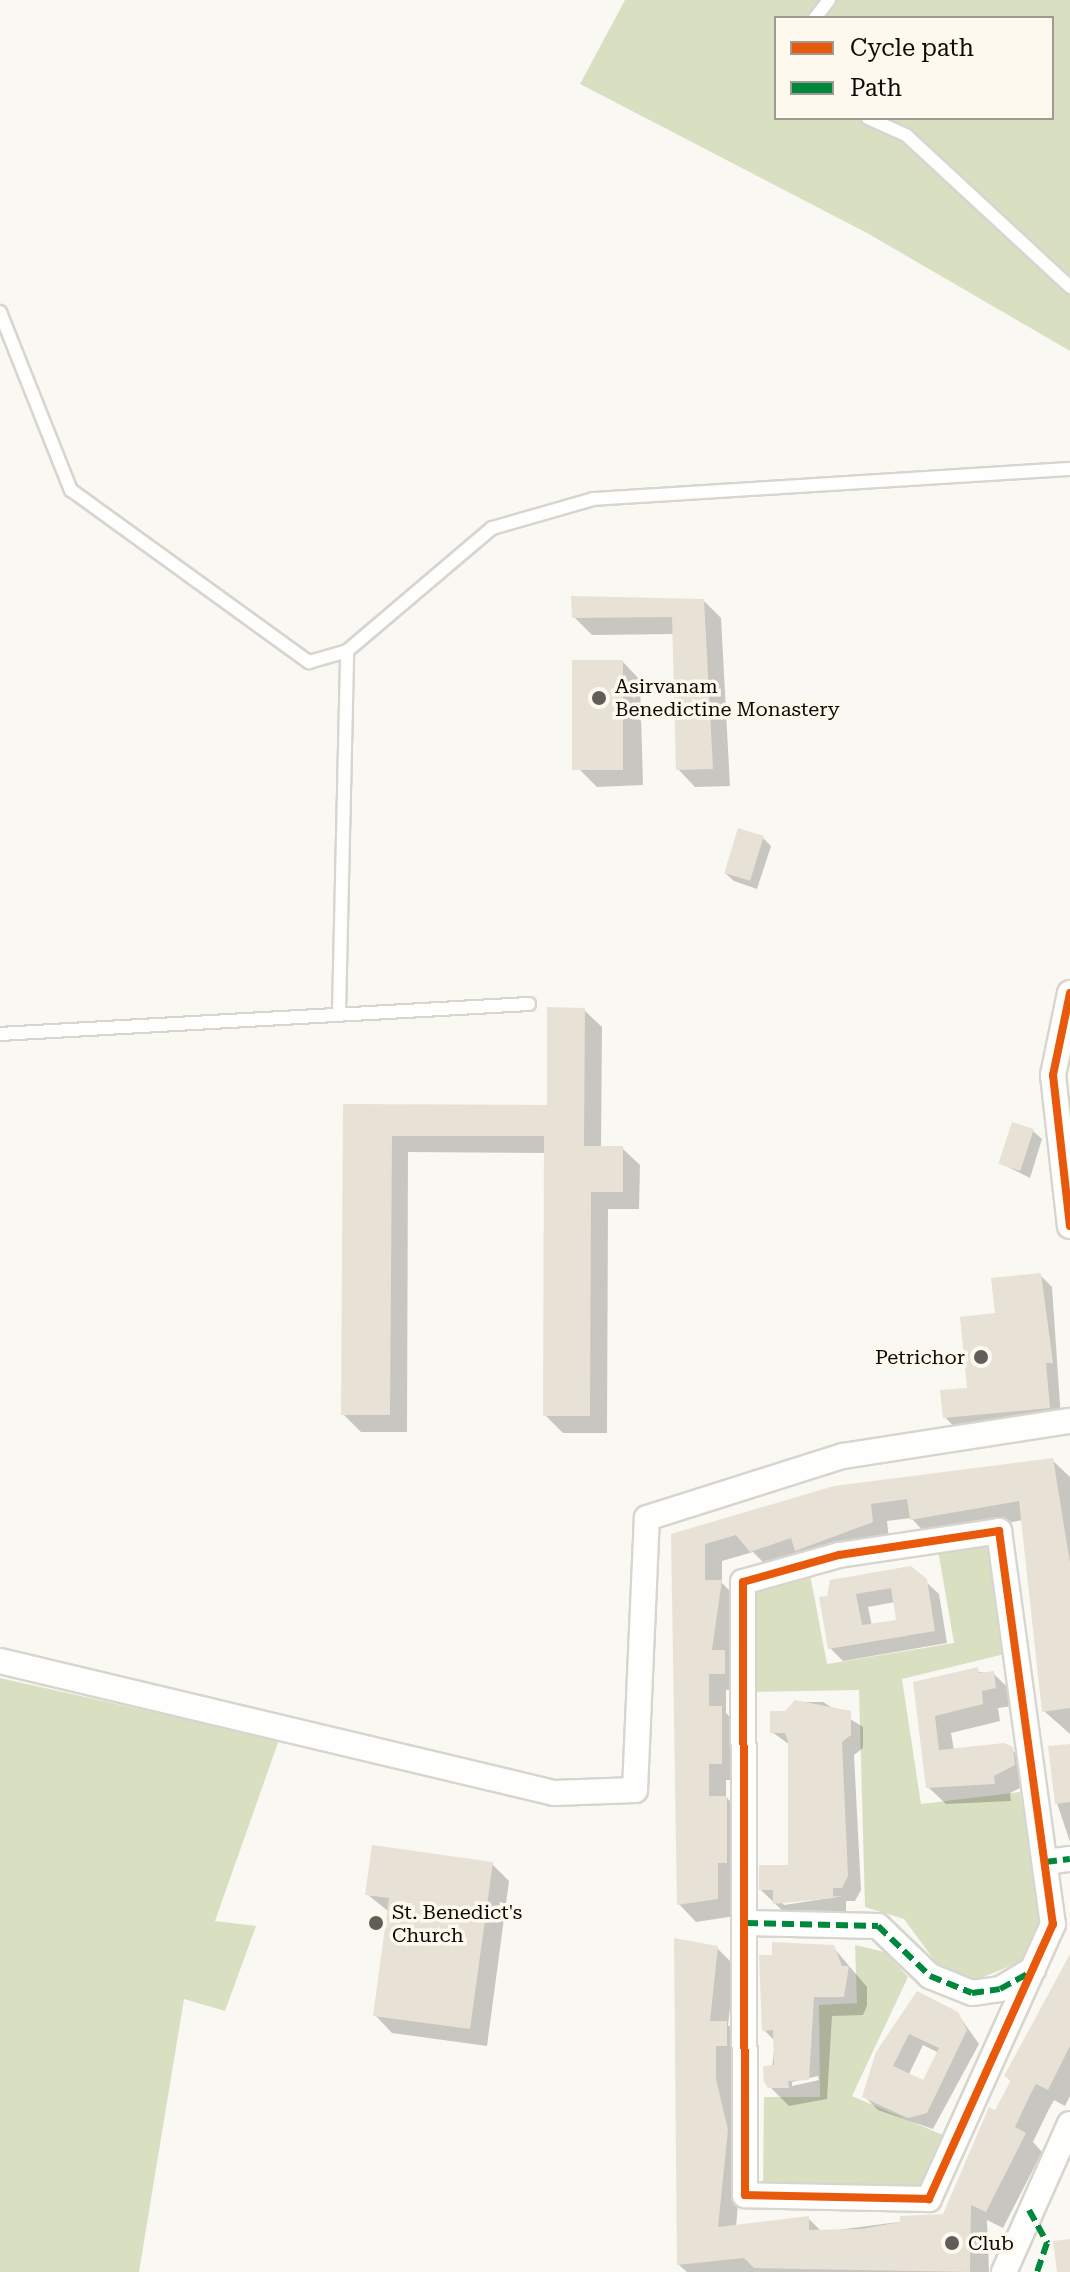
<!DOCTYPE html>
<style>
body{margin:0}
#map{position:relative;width:1070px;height:2272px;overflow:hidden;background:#faf8f2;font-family:"Roboto Serif",serif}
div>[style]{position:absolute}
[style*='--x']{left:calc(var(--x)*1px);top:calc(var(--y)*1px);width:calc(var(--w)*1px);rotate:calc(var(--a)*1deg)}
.green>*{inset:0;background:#d9e0c2}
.shadow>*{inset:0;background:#0003}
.building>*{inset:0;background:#e7e2d5;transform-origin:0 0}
.roads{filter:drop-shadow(2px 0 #d8d5cf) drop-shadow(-2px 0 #d8d5cf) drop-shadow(0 2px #d8d5cf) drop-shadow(0 -2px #d8d5cf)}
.lane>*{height:12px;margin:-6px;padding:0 6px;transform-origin:6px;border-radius:6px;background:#fefefd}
.street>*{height:24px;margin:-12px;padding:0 12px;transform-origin:12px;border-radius:12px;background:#fefefd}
.quiet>*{height:6px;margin-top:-3px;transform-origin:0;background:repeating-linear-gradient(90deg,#00873e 0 12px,transparent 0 18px)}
.cycleway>*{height:8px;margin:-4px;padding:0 4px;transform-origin:4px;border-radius:4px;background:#e8590c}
.dots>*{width:22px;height:22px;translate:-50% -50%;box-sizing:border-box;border:4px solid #fef9ee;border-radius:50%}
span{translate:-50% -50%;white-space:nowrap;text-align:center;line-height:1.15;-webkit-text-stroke:7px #fef9ee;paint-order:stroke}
.poi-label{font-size:20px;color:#0e0b06}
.left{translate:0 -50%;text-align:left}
.right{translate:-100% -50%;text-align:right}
.legend{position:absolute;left:774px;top:16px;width:280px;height:104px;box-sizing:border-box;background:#fef9ee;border:2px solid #9e9a91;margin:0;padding:10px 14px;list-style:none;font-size:24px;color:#0e0b06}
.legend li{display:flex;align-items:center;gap:16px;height:40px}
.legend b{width:40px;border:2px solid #9e9a91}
</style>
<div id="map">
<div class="green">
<div style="clip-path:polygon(evenodd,625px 0,1070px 0,1070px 351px,867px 233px,580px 84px,625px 0,776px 18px,1052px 18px,1052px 118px,776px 118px,776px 18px)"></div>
<div style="clip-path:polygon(993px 1540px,1013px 1652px,902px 1679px,921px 1804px,1020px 1792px,1041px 1920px,1022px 1961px,976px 1980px,940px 1968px,904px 1919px,865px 1907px,859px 1690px,751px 1692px,749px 1590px,810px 1574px,827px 1664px,954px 1643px,938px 1550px)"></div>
<div style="clip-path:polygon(0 1678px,279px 1740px,215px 1921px,256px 1926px,225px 2011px,184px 1999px,139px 2272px,0 2272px)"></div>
<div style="clip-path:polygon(855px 1945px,885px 1952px,908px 1977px,852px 2096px,950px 2138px,928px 2190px,763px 2187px,764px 2097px,820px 2097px,819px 2005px,857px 2003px)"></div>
</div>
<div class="shadow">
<div style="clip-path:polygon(704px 601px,721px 618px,730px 786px,695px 787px,678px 769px,675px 634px,592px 635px,574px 617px)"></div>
<div style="clip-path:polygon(623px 662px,640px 680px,643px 785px,597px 787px,579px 769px)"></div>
<div style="clip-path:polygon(763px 838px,771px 846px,757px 889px,734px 881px,725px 873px)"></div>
<div style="clip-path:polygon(584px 1010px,602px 1027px,601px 1148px,622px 1148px,640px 1165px,639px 1209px,608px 1209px,607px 1433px,563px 1433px,545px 1415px,546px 1153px,408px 1152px,407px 1432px,361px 1432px,343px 1414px,345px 1106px,549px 1107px)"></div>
<div style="clip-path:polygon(1033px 1131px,1042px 1139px,1030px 1178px,1002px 1164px)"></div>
<div style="clip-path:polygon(1040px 1275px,1052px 1287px,1061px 1419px,956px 1429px,945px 1417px,969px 1389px,997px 1315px)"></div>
<div style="clip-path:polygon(1052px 1460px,1070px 1477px,1070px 1734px,1044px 1711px,1023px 1520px,929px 1537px,911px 1518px,887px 1521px,889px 1539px,769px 1568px,753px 1552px,722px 1561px,722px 1583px,739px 1600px,730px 1658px,742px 1670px,742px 1690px,726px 1690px,726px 1713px,739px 1726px,739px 1780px,726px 1780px,726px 1797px,744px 1815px,735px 1916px,696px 1922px,679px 1904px,673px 1536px)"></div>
<div style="clip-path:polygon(evenodd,925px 1581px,939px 1594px,947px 1643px,843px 1661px,830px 1648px,822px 1599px,925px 1581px,895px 1602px,899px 1622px,872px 1626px,868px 1607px,895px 1602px)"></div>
<div style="clip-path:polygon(964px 1671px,993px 1673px,1011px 1691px,1013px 1706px,998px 1708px,1000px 1721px,951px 1733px,954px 1750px,1011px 1749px,1030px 1767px,1032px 1782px,1010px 1793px,1011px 1801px,946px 1804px,928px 1787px,915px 1684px)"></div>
<div style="clip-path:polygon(evenodd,796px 1702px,823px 1702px,863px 1727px,863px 1748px,854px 1755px,861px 1890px,855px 1901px,846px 1901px,846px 1911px,788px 1916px,761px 1890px,790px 1867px,790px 1745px,772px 1732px,796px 1702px,843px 1896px,784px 1905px,780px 1901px,843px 1896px)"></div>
<div style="clip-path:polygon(1070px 1746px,1070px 1842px,1057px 1803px)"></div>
<div style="clip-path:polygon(492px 1864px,509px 1881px,487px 2046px,392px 2033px,375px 2015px,389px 1912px,367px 1894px)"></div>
<div style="clip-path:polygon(676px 1940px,717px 1948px,735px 1966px,728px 2025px,743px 2040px,744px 2062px,733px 2062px,736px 2117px,745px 2126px,736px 2227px,808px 2218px,822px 2232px,944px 2216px,1012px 2082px,1006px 2076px,1070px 1957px,1070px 2096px,1065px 2106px,1054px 2100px,1048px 2111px,1033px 2142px,1042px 2152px,1003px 2228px,987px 2220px,989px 2272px,687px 2272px,679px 2265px)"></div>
<div style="clip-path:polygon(evenodd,833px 1947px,867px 1987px,867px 2006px,863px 2015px,832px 2016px,827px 2099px,789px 2106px,770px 2087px,775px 2041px,764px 2030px,774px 1957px,833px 1947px,818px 2076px,819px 2080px,792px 2086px,792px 2082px,818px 2076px)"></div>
<div style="clip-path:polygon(evenodd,917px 1994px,957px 2013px,979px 2044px,933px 2129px,878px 2110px,865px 2097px,917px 1994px,923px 2045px,939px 2053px,924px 2083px,908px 2076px,923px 2045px)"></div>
</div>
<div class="building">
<div style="clip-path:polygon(571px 596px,704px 599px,713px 769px,676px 770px,672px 617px,572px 618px)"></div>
<div style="left:572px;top:660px;width:51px;height:110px"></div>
<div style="left:738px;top:828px;width:27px;height:47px;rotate:17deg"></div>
<div style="clip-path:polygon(547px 1007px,585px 1008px,584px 1146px,623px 1146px,623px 1192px,591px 1192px,590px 1416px,543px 1416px,544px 1136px,392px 1136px,390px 1415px,341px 1415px,343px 1104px,547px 1105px)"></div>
<div style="left:1012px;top:1122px;width:23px;height:44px;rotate:18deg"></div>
<div style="clip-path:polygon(1041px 1273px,1053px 1363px,1046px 1363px,1050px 1408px,943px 1418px,940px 1390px,967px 1388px,960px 1317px,995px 1313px,991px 1278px)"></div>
<div style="clip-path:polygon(1053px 1458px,1070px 1563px,1070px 1708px,1042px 1712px,1019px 1501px,910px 1520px,907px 1499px,871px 1504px,873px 1522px,795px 1551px,791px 1538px,750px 1552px,736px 1535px,705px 1544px,705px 1580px,722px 1580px,712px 1650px,725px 1650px,725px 1674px,709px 1674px,709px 1706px,722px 1706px,722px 1764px,709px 1764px,709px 1796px,727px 1796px,727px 1863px,718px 1863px,718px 1899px,677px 1905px,671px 1534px,834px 1486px)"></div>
<div style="clip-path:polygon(evenodd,911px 1566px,927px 1579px,935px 1631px,828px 1649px,819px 1597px,827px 1596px,830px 1580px,911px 1566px,891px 1588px,896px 1620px,862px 1625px,856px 1594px,891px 1588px)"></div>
<div style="clip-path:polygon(978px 1667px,979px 1673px,994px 1671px,996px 1688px,982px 1691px,983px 1704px,935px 1716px,939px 1750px,1004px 1743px,1013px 1747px,1015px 1765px,994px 1776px,995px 1784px,926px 1788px,913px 1682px)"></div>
<div style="clip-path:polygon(795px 1700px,851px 1711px,851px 1735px,842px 1742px,848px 1876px,842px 1888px,833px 1888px,833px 1898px,773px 1904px,773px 1890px,759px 1890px,759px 1865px,788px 1865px,788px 1742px,785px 1733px,770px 1733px,770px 1711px,785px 1711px)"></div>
<div style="clip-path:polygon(1070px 1744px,1070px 1802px,1055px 1804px,1048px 1746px)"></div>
<div style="clip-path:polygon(372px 1845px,493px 1862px,470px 2029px,373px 2016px,389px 1898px,365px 1895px)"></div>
<div style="clip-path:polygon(674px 1938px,718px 1946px,710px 2021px,727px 2021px,727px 2046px,716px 2046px,716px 2079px,728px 2130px,718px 2227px,809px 2216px,809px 2230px,862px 2229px,900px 2222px,900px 2216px,943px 2214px,989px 2107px,995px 2110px,1011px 2080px,1004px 2076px,1070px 1954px,1070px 2046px,1048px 2090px,1036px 2084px,1031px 2093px,1015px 2127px,1026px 2133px,986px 2212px,971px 2205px,970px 2272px,754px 2268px,744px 2258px,677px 2265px)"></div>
<div style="clip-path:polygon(772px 1942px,834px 1945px,842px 1966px,849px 1966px,844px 1997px,814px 1997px,809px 2080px,788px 2081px,789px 2088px,768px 2088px,764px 2082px,763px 2066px,774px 2065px,773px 2030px,762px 2031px,759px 1955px,772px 1955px)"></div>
<div style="clip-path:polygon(evenodd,917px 1991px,958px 2012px,967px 2030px,927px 2113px,908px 2118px,862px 2097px,876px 2052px,917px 1991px,909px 2034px,939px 2048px,923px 2080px,893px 2066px,909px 2034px)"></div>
<div style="clip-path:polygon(1070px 2239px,1070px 2272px,1057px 2272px,1053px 2241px)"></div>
</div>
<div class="roads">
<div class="lane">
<div style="--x:815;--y:18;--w:23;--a:-52"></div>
<div style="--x:868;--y:118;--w:42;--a:24.1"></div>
<div style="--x:906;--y:135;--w:224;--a:42.8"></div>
<div style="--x:0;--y:312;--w:192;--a:68.3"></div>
<div style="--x:71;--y:490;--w:294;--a:35.9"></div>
<div style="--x:309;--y:662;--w:40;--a:-16"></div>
<div style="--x:347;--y:651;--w:190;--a:-40.3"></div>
<div style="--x:492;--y:528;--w:105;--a:-16"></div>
<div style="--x:593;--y:499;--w:478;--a:-3.6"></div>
<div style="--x:339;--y:1012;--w:361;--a:-88.7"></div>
<div style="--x:0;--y:1034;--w:530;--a:-3.25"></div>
</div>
<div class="street">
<div style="--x:1070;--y:993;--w:84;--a:101.7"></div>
<div style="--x:1053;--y:1075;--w:152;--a:83.6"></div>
<div style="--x:999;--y:1531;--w:397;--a:82.2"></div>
<div style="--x:1053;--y:1924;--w:302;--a:114.3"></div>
<div style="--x:929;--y:2199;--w:184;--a:-178.8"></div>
<div style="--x:745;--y:2195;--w:613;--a:-90.19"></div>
<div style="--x:743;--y:1582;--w:100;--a:-15.7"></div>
<div style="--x:839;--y:1555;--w:162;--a:-8.5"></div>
<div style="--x:0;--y:1661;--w:570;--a:13.4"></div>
<div style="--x:554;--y:1793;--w:81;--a:-2.1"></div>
<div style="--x:635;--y:1790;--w:272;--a:-87.5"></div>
<div style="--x:647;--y:1518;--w:206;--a:-17.6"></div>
<div style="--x:843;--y:1456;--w:230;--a:-8.8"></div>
<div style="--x:1045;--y:1862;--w:25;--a:-7"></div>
<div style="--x:746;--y:1923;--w:132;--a:1.3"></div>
<div style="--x:878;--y:1926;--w:72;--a:43.9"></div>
<div style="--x:930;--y:1976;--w:45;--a:22"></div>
<div style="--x:972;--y:1993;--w:28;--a:-8"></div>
<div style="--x:1000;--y:1989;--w:39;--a:-31"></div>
<div style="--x:1004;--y:2272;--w:162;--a:-66"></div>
</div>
</div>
<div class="quiet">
<div style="--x:1045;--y:1862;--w:25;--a:-7"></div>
<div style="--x:746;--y:1923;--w:132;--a:1.3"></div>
<div style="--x:878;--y:1926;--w:72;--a:43.9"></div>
<div style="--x:930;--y:1976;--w:45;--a:22"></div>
<div style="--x:972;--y:1993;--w:28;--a:-8"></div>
<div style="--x:1000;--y:1989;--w:33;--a:-29"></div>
<div style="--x:1029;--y:2210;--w:38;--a:61"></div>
<div style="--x:1047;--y:2243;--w:31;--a:109"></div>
</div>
<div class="cycleway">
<div style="--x:1070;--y:993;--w:84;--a:101.7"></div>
<div style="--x:1053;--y:1075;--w:152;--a:83.6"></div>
<div style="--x:999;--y:1531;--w:397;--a:82.2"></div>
<div style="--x:1053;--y:1924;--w:302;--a:114.3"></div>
<div style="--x:929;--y:2199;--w:184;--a:-178.8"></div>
<div style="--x:745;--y:2195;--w:613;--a:-90.19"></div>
<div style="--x:743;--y:1582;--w:100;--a:-15.7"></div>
<div style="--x:839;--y:1555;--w:162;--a:-8.5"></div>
</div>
<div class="dots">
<div style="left:599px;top:698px;background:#615e59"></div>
<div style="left:981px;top:1357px;background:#615e59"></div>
<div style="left:376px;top:1923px;background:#615e59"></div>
<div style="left:952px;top:2243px;background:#615e59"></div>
</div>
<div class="poi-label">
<span class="left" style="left:615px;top:698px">Asirvanam<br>Benedictine Monastery</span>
<span class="right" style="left:965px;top:1357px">Petrichor</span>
<span class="left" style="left:392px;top:1924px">St. Benedict's<br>Church</span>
<span class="left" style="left:968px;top:2243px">Club</span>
</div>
<ul class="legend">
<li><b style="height:10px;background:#e8590c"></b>Cycle path</li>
<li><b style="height:10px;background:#00873e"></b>Path</li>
</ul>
</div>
